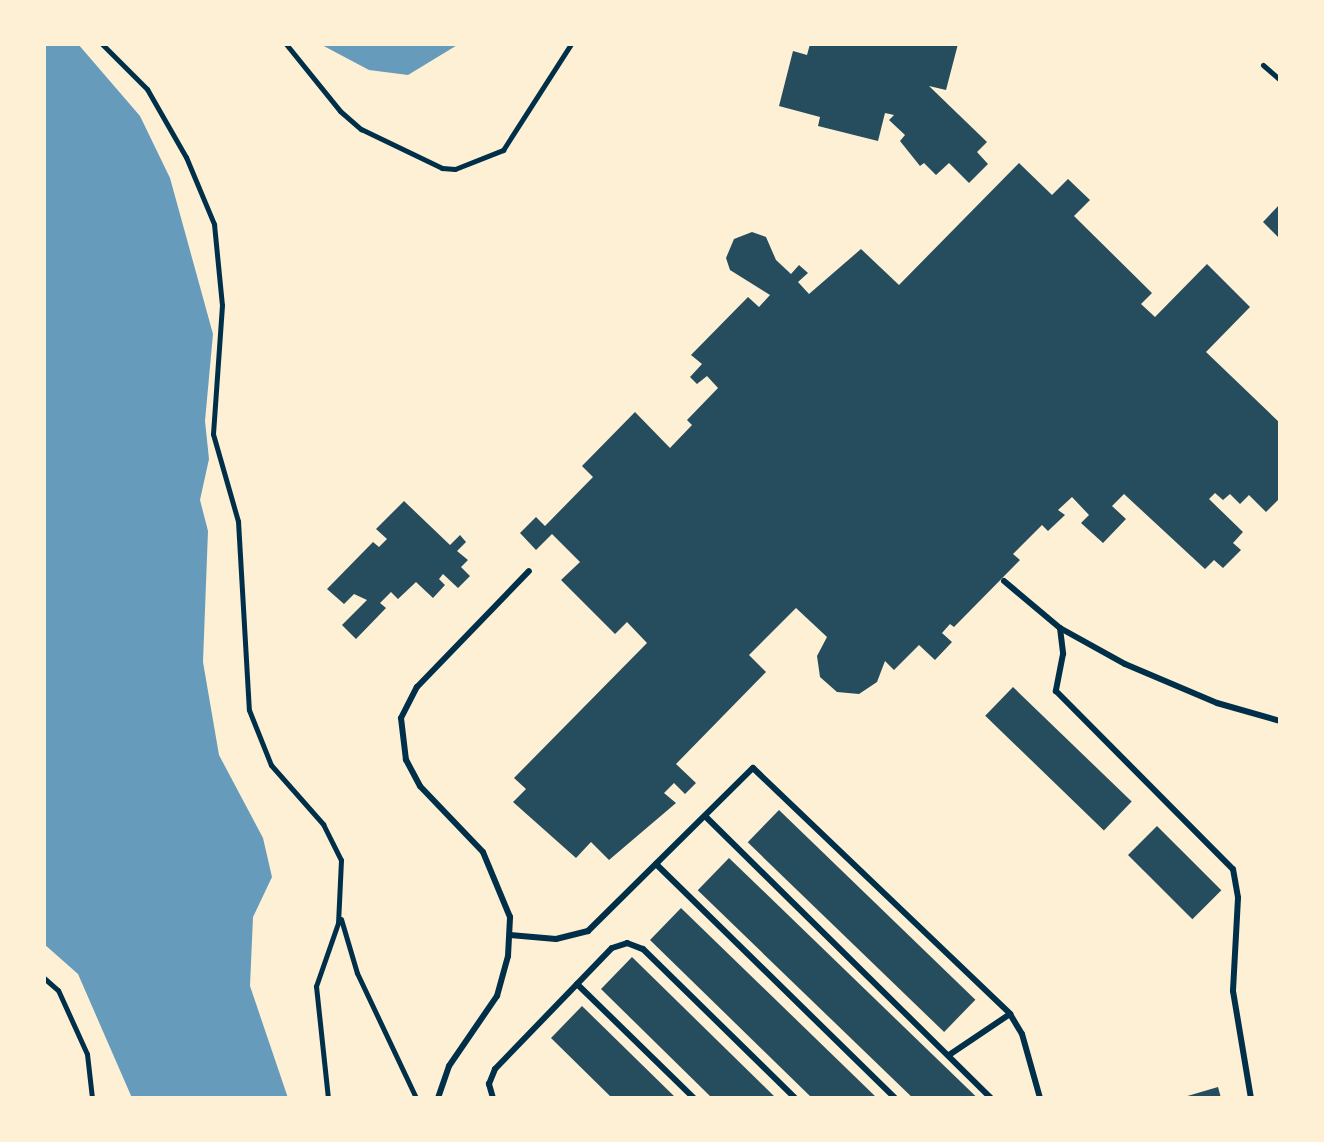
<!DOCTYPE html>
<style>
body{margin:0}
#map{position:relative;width:1324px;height:1142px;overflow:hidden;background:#fdf0d5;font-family:Literata,serif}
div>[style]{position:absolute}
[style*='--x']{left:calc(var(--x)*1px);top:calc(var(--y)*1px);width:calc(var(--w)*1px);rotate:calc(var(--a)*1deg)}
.water>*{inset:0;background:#669bbc}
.building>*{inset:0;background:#264d5e;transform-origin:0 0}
.path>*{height:5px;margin:-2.5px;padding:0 2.5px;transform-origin:2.5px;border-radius:2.5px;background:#003049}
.service>*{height:6px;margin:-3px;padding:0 3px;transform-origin:3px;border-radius:3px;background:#003049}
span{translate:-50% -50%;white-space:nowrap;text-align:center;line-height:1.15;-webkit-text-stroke:7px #fdf0d5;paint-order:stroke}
.frame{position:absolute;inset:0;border:46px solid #fdf0d5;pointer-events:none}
</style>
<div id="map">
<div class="water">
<div style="clip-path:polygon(44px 44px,78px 44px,140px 116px,170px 178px,213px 334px,205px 421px,209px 459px,200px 500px,208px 531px,203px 662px,219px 755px,263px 838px,272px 877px,253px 917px,250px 986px,288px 1098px,132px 1098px,78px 974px,44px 944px)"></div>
<div style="clip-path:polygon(320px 44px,459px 44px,408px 75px,369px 70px)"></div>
</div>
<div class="building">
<div style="clip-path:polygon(810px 44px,958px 44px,946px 90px,929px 86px,987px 142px,977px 152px,988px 164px,969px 183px,949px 163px,936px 175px,924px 163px,920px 166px,900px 141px,905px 135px,889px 120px,894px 115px,885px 113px,878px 141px,818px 126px,820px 117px,779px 106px,793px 51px,807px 55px)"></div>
<div style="clip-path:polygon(1019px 163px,1052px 195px,1068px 179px,1090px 200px,1074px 216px,1152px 293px,1141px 304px,1155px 317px,1207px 264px,1250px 307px,1206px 352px,1280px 423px,1280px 498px,1266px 512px,1249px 495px,1240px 504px,1230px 494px,1223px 500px,1215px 493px,1209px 499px,1243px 532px,1233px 543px,1241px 550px,1223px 568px,1214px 560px,1205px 569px,1124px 494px,1112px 506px,1126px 519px,1103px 543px,1081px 523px,1089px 515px,1072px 497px,1058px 510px,1065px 515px,1048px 531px,1042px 525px,1013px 554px,1020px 560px,954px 627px,950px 624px,942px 633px,952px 642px,935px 660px,919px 645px,894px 670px,885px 661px,877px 682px,859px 694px,837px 692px,820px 677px,817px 656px,827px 637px,796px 608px,749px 655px,766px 672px,676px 764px,696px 783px,685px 794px,674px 783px,664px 793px,676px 803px,609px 860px,591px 842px,576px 858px,513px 802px,526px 789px,514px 778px,647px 643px,627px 622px,615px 634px,561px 580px,580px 562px,552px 534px,536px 550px,520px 533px,536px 517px,545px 526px,593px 477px,582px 466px,635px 412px,670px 448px,692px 425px,687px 420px,718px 388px,707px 376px,697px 384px,690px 377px,702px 364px,691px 355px,748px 297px,759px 307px,770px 295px,730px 270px,726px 258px,734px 239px,752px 232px,766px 237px,776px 260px,791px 274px,799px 265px,808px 273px,798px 282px,809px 294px,861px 249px,899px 285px)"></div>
<div style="clip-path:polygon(1280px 204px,1280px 239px,1263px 222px)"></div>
<div style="clip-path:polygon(404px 501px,450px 545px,460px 535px,466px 542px,457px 551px,468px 560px,461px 567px,470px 576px,458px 588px,443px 574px,439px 579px,445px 585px,433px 598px,416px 582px,398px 599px,391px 592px,380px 603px,386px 608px,356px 639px,342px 625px,367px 600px,354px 594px,344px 604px,327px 589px,373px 542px,379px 547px,387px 539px,376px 529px)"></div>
<div style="left:1013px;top:687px;width:165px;height:40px;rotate:44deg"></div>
<div style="left:779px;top:810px;width:273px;height:45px;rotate:44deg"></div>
<div style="left:1157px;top:826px;width:91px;height:41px;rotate:45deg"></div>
<div style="left:729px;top:858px;width:344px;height:45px;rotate:44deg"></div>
<div style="clip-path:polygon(681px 908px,877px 1098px,812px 1098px,650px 940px)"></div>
<div style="clip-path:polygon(632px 957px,776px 1098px,712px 1098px,601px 989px)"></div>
<div style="clip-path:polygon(582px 1006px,676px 1098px,612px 1098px,551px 1038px)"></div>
<div style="clip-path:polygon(1218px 1087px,1221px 1098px,1184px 1098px,1184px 1097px)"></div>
</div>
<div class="path">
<div style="--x:102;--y:44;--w:64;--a:45"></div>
<div style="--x:147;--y:89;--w:78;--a:60.2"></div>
<div style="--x:186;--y:157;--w:73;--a:67.3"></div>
<div style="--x:214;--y:224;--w:81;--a:84.4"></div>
<div style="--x:222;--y:305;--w:129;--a:94"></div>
<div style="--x:213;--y:434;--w:91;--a:74"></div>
<div style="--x:238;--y:521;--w:189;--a:86.7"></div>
<div style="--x:249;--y:710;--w:59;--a:68.2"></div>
<div style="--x:271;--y:765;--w:79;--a:48.6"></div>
<div style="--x:323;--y:824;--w:40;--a:63.4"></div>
<div style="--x:341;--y:860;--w:63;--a:92.7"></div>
<div style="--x:338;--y:923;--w:67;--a:109.2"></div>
<div style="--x:316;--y:986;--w:113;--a:83.9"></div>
<div style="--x:286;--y:44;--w:86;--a:51.1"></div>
<div style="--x:340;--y:111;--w:28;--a:41"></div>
<div style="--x:361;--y:129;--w:90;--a:25.7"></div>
<div style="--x:442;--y:168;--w:13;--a:4"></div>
<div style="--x:455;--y:169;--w:52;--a:-21.6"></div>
<div style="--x:503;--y:150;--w:126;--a:-57.3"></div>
<div style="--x:1263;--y:65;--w:23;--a:41"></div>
<div style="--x:341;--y:919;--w:56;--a:73.5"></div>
<div style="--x:357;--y:973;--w:138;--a:64.7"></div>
<div style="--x:44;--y:978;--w:18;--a:41"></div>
<div style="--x:58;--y:990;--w:70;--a:65.6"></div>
<div style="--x:87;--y:1054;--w:44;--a:83.5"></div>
</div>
<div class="service">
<div style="--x:1004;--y:581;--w:73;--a:40"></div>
<div style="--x:1060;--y:628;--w:74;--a:29"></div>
<div style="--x:1125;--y:664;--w:100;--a:23"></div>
<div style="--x:1217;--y:703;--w:66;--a:15.9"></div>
<div style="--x:1060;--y:628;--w:26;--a:83"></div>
<div style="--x:1063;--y:654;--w:38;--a:101"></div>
<div style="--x:1056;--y:691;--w:251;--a:45.2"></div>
<div style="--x:1233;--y:869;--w:29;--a:80"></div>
<div style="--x:1238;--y:898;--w:93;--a:93.1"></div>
<div style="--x:1233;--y:991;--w:109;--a:80.5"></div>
<div style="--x:705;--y:816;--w:402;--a:44.6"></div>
<div style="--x:656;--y:864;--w:334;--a:44.4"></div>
<div style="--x:510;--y:935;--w:46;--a:5"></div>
<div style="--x:556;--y:939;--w:33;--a:-14"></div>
<div style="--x:588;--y:931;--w:232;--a:-44.7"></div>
<div style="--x:753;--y:768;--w:356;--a:43.7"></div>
<div style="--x:1010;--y:1014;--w:23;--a:59"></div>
<div style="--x:1022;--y:1034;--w:66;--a:74.3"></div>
<div style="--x:577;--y:984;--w:163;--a:44.3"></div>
<div style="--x:949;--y:1055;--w:73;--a:-33.9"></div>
<div style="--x:438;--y:1098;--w:34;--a:-71"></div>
<div style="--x:449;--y:1066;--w:85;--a:-55.6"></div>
<div style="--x:497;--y:996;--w:41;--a:-74.6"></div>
<div style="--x:508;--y:956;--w:39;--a:-87"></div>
<div style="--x:510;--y:917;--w:70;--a:-112.6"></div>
<div style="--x:483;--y:852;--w:91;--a:-133.7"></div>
<div style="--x:420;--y:786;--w:30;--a:-118"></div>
<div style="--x:406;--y:760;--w:42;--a:-96.8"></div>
<div style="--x:401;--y:718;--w:35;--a:-63"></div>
<div style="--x:417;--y:687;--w:161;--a:-46"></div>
<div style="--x:493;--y:1098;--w:15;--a:-106"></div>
<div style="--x:489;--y:1084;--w:16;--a:-68"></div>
<div style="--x:495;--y:1069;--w:168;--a:-46"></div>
<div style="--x:612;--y:948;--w:16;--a:-18"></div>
<div style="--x:627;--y:943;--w:17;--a:21"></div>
<div style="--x:643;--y:949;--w:213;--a:44.4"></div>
</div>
<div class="frame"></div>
</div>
